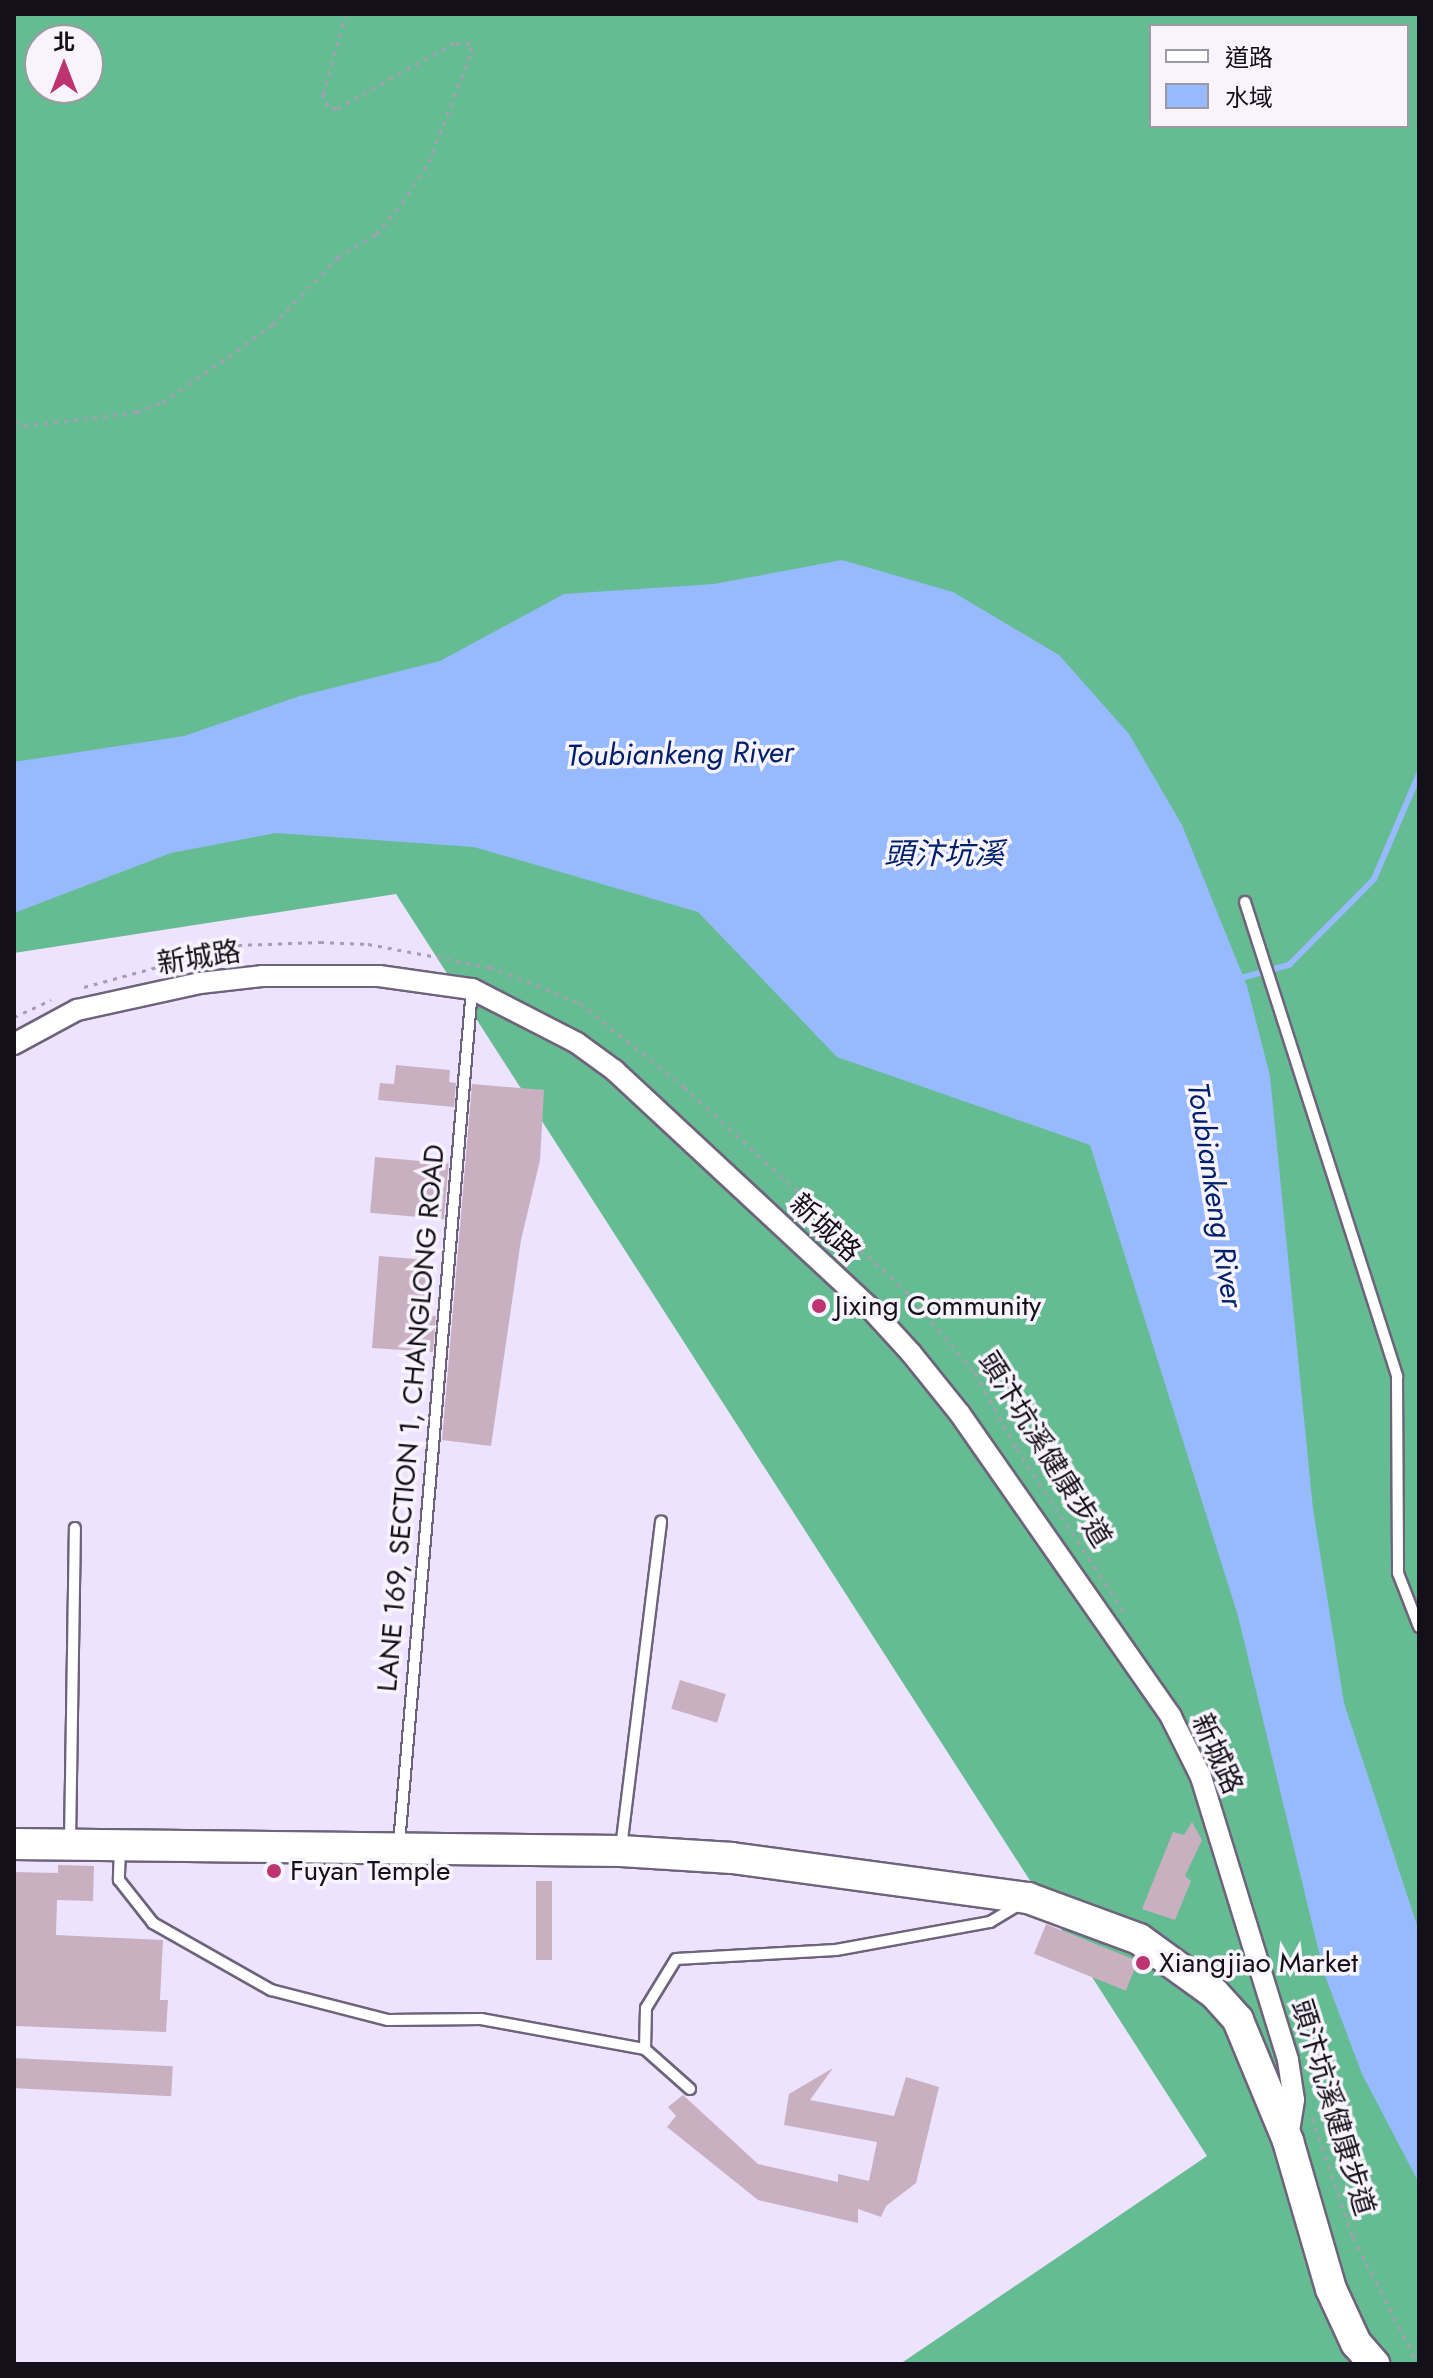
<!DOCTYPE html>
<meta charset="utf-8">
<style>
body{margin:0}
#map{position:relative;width:1433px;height:2378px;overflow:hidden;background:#ede3fe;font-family:Jost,"Noto Sans TC",sans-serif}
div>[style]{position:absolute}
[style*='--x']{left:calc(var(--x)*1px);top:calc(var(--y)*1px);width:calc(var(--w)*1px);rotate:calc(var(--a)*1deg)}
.forest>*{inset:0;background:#66bc92}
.water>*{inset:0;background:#96bafd}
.stream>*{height:6px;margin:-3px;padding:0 3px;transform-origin:3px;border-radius:3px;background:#96bafd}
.building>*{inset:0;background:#c9b0c1;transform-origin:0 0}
.path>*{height:3px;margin-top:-1.5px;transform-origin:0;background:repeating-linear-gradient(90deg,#a59db2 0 4px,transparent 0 10px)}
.roads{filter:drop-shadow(2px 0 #6d647b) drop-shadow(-2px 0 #6d647b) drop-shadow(0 2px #6d647b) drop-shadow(0 -2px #6d647b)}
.service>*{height:10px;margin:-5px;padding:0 5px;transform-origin:5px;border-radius:5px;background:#fff}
.minor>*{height:20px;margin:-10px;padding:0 10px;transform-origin:10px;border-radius:10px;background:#fff}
.secondary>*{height:30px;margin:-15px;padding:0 15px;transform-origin:15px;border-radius:15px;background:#fff}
.dots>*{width:22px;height:22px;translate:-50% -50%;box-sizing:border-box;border:4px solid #f7f4fe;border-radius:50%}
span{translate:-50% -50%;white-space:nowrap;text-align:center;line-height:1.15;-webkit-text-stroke:7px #f7f4fe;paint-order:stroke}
.street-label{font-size:28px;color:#131019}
.poi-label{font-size:28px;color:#131019}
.left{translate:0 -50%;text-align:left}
.water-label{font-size:30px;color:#01206b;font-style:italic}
.frame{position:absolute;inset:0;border:16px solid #131019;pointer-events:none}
.legend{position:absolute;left:1149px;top:24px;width:260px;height:104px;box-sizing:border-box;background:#f7f4fe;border:2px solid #9c99a2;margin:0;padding:10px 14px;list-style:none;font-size:24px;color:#131019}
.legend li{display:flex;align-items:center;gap:16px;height:40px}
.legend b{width:40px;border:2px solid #9c99a2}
.north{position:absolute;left:24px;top:24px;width:80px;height:80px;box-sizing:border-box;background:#f7f4fe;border:2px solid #9c99a2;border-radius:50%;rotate:0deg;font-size:22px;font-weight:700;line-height:32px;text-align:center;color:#131019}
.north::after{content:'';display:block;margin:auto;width:28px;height:36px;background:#bd3470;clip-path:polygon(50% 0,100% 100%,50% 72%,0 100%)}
</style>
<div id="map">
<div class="forest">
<div style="clip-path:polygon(evenodd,14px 14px,1419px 14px,1419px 2364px,900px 2364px,1207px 2156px,396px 894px,14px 953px,14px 14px,1151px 26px,1407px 26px,1407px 126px,1151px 126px,1151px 26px,14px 14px,40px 40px,88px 40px,88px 88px,40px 88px,40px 40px)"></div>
</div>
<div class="water">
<div style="clip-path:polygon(842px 560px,953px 592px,1059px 655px,1129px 734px,1182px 825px,1247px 986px,1270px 1076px,1313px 1509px,1344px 1703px,1419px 1931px,1419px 2183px,1362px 2074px,1324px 1973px,1238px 1616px,1090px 1145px,837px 1057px,698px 912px,474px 847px,276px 833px,171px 853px,14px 913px,14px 762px,184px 736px,300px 696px,440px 661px,564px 594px,714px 584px)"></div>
</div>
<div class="stream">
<div style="--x:1237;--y:979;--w:54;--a:-15.1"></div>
<div style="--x:1289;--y:965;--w:121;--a:-45.3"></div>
<div style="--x:1374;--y:879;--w:114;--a:-66.8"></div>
</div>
<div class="building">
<div style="clip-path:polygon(396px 1065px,450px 1070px,449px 1082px,456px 1083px,454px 1107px,378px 1100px,380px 1083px,394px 1084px)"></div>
<div style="clip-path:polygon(472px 1084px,544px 1090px,540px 1160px,521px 1240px,491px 1446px,442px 1440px)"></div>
<div style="left:375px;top:1157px;width:74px;height:56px;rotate:5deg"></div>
<div style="clip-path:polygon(379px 1256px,427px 1260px,423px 1315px,436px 1316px,433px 1352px,372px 1348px)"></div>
<div style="left:680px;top:1680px;width:48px;height:30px;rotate:17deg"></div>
<div style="clip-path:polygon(1192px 1822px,1202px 1840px,1185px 1876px,1191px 1881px,1175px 1920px,1142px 1909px,1173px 1832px,1184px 1835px)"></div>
<div style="clip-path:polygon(58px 1865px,94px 1866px,93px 1901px,57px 1900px,56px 1935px,163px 1940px,160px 2000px,168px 2000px,166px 2032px,14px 2026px,14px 1872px,58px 1873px)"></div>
<div style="left:536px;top:1881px;width:16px;height:79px"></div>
<div style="left:1046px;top:1924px;width:99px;height:32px;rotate:22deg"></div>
<div style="left:14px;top:2058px;width:159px;height:30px;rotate:3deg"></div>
<div style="clip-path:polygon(833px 2068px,810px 2100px,894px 2116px,906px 2077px,939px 2087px,916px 2183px,886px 2206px,881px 2217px,858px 2209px,858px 2223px,758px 2200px,667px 2127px,676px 2116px,668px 2107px,683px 2095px,758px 2164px,838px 2182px,838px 2174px,869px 2181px,877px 2142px,784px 2125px,789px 2094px)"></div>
</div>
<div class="path">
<div style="--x:14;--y:421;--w:11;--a:27"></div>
<div style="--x:24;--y:426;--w:114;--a:-7.1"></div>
<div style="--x:137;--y:412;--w:28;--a:-21"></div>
<div style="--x:163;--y:402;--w:134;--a:-35"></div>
<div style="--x:273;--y:325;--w:94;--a:-46.3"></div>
<div style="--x:338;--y:257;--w:44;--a:-31.2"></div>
<div style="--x:376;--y:234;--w:30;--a:-49"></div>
<div style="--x:396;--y:211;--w:59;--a:-56"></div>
<div style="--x:429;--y:162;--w:119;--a:-68.8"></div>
<div style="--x:472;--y:51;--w:7;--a:-106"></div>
<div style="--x:470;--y:44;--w:16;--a:-176"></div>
<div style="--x:454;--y:43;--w:135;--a:150.8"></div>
<div style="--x:336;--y:109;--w:9;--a:-159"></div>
<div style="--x:328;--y:106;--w:13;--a:-113"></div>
<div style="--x:323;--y:94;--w:83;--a:-74"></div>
<div style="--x:84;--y:987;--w:160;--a:-15.3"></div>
<div style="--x:238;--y:945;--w:82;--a:-2.1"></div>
<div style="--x:320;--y:942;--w:48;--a:2.4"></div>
<div style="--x:368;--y:944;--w:124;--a:10.7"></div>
<div style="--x:490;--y:967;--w:97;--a:21.8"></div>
<div style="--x:580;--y:1003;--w:134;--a:38.9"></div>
<div style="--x:684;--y:1087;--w:301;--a:42.6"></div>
<div style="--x:906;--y:1291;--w:107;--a:49.9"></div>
<div style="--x:975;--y:1373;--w:87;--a:61.1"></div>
<div style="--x:1017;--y:1449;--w:195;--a:56.7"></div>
<div style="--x:14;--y:1017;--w:41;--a:-24.7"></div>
<div style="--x:1312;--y:2118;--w:126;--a:71"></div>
<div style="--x:1353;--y:2237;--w:143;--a:62.9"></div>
</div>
<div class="roads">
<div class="service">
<div style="--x:1245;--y:902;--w:498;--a:72.2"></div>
<div style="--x:1397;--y:1376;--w:197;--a:89.7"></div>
<div style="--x:1398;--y:1573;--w:58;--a:68.7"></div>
<div style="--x:70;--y:1842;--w:314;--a:-89.1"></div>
<div style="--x:399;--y:1844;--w:858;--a:-85.12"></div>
<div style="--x:120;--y:1846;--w:34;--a:92"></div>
<div style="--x:119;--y:1880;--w:55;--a:51.7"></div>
<div style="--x:153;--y:1923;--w:136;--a:29.6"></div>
<div style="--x:271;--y:1990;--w:121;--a:14.4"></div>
<div style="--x:388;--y:2020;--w:93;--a:-0.6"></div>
<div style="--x:481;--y:2019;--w:167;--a:10.4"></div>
<div style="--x:621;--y:1848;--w:329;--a:-83"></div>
<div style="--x:690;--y:2089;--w:60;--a:-138.4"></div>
<div style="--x:645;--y:2049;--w:41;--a:-88.6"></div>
<div style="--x:646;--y:2008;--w:57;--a:-58.5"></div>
<div style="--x:676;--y:1959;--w:160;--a:-3.2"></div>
<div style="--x:836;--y:1950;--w:157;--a:-10.3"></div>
<div style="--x:990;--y:1922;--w:35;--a:-31"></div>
</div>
<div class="minor">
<div style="--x:14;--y:1044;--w:72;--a:-28.4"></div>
<div style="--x:77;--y:1010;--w:126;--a:-12.4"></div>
<div style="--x:200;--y:983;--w:62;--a:-6.4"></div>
<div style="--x:262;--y:976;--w:117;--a:0"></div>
<div style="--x:379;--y:976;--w:94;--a:8"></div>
<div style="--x:472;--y:989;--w:118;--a:27.2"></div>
<div style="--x:577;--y:1043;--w:46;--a:36.1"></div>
<div style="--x:614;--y:1070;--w:347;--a:42.9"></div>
<div style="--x:868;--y:1306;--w:64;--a:47.5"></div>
<div style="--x:911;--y:1353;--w:78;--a:51.2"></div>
<div style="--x:960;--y:1414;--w:369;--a:55.1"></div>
<div style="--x:1171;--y:1717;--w:67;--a:63.4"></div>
<div style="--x:1201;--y:1777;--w:296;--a:72.9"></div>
<div style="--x:1288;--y:2060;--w:40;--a:81.5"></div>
<div style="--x:1294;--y:2100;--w:39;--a:99"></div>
</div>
<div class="secondary">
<div style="--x:14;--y:1844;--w:607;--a:0.66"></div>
<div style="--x:621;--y:1851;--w:111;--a:3.6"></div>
<div style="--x:732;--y:1858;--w:299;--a:7.7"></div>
<div style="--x:1028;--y:1898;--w:118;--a:20.3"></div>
<div style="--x:1139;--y:1939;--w:92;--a:35.8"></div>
<div style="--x:1214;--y:1993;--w:36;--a:48"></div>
<div style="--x:1238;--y:2020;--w:131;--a:67.5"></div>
<div style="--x:1288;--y:2141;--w:154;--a:73.8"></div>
<div style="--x:1331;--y:2289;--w:60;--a:65.2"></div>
<div style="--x:1356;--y:2343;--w:28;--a:49"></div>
</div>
</div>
<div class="dots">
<div style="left:819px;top:1306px;background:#bd3470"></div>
<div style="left:274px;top:1871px;background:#bd3470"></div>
<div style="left:1143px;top:1963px;background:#bd3470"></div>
</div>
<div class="street-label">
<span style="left:199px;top:958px;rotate:-9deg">新城路</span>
<span style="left:825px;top:1228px;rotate:43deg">新城路</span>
<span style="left:411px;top:1418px;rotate:-85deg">LANE 169, SECTION 1, CHANGLONG ROAD</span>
<span style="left:1045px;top:1450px;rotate:58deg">頭汴坑溪健康步道</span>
<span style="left:1217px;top:1754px;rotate:66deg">新城路</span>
<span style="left:1333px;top:2108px;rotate:73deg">頭汴坑溪健康步道</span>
</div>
<div class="poi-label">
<span class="left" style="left:835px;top:1306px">Jixing Community</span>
<span class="left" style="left:290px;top:1871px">Fuyan Temple</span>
<span class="left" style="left:1159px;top:1963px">Xiangjiao Market</span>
</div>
<div class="water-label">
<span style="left:680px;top:754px;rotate:-1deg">Toubiankeng River</span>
<span style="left:944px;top:854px">頭汴坑溪</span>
<span style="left:1215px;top:1195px;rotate:81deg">Toubiankeng River</span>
</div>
<div class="frame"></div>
<ul class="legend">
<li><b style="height:10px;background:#fff"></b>道路</li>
<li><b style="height:22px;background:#96bafd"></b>水域</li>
</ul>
<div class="north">北</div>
</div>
